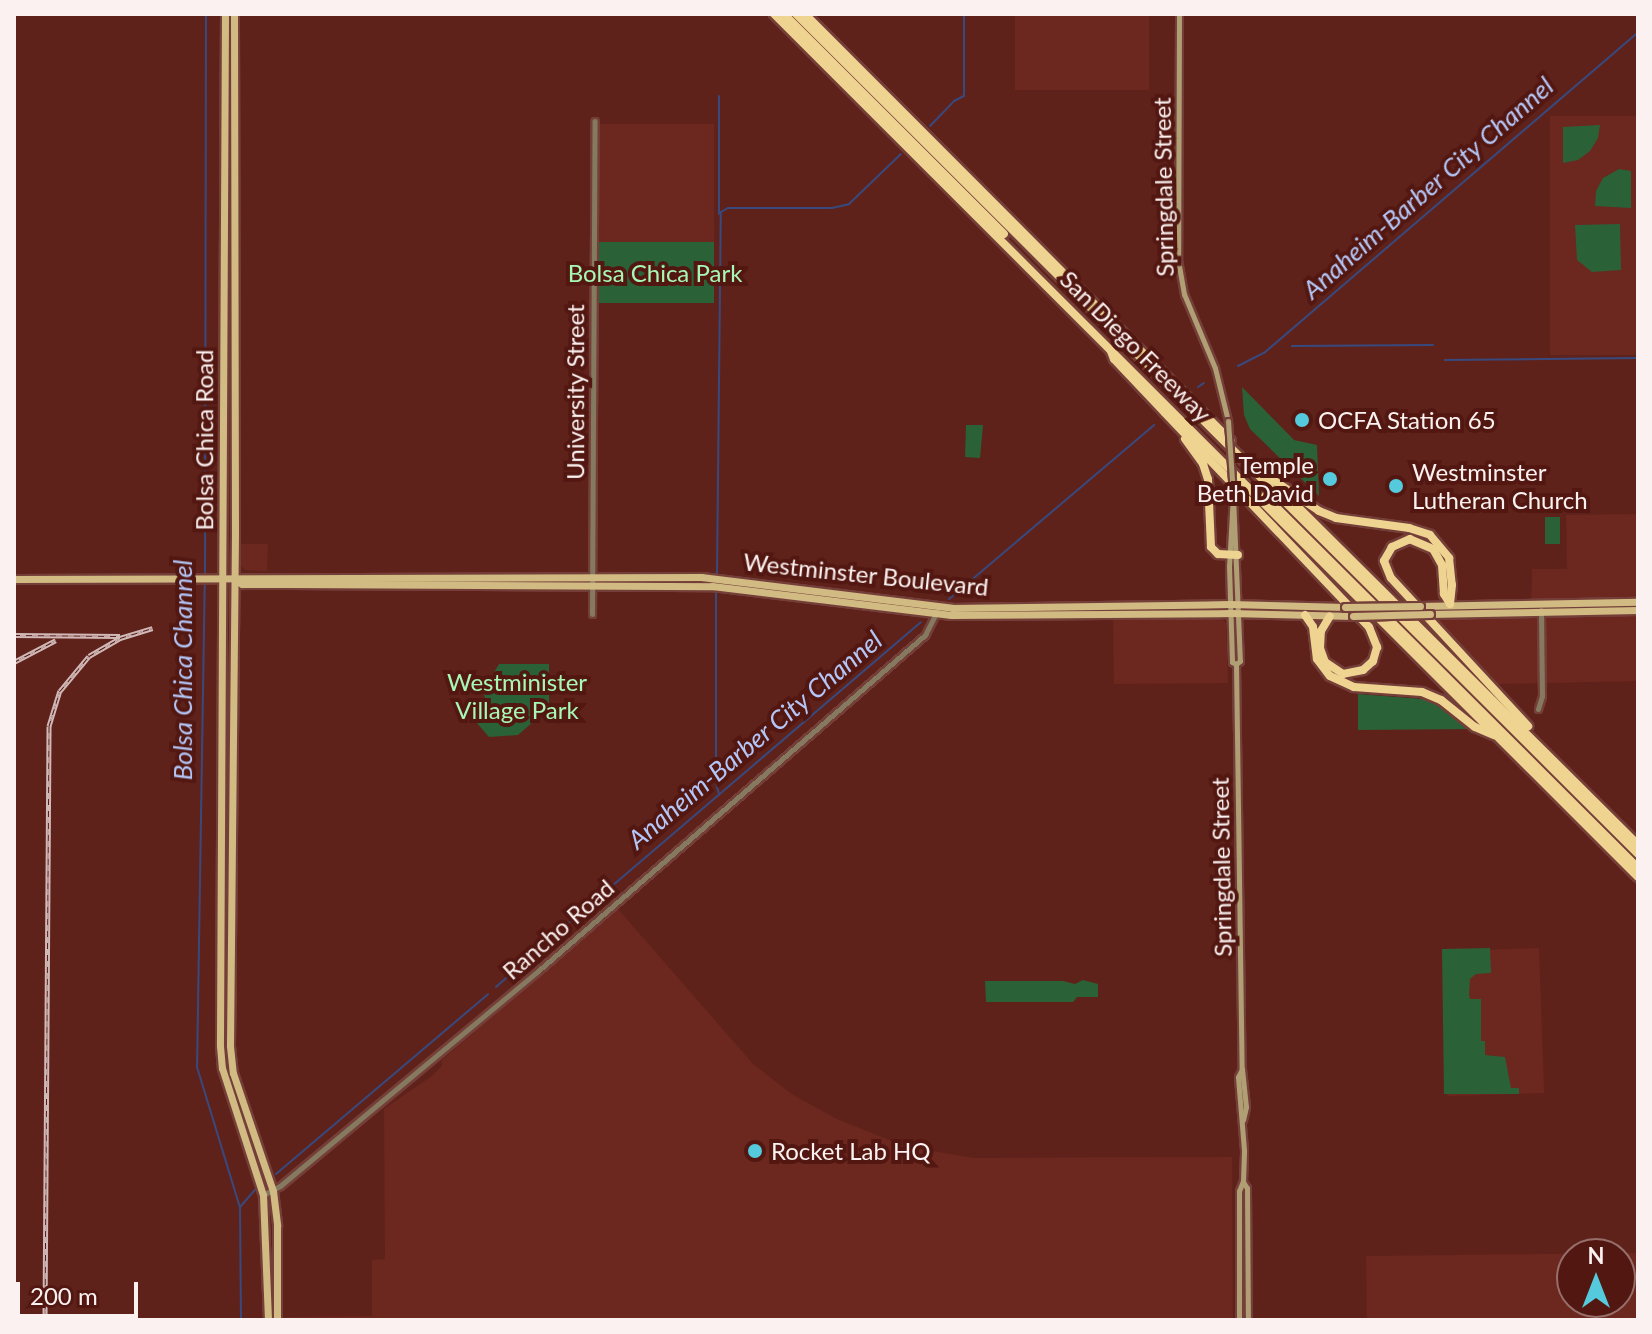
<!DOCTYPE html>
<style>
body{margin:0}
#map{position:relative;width:1652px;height:1334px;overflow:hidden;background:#5f221b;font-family:Lato,sans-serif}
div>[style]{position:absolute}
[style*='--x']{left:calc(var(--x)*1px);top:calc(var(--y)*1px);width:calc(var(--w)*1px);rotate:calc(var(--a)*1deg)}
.built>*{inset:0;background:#6c271f;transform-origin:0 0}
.green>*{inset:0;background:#2b6137;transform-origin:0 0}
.stream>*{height:2px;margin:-1px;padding:0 1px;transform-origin:1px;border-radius:1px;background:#38497e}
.roads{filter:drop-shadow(2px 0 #753f39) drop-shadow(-2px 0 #753f39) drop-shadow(0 2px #753f39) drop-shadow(0 -2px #753f39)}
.tertiary>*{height:5px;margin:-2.5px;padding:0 2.5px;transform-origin:2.5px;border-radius:2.5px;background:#857a60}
.secondary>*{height:5px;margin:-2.5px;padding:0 2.5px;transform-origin:2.5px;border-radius:2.5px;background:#b09f74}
.primary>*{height:7px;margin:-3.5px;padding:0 3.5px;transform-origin:3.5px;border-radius:3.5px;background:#d1bb83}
.motorway>*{height:8px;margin:-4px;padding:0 4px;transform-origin:4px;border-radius:4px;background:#efd491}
.rail>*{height:5px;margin-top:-2.5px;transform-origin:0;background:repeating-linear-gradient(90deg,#531711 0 6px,#d0b9b7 0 12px);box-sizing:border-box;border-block:2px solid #d0b9b7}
.bridges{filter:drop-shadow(2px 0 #753f39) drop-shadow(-2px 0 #753f39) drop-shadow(0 2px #753f39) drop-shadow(0 -2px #753f39)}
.secondary-bridge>*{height:5px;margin:-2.5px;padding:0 2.5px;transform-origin:2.5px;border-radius:2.5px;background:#b09f74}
.primary-bridge>*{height:7px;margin:-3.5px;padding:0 3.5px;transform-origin:3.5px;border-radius:3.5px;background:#d1bb83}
.dots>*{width:22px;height:22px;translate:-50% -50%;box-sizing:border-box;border:4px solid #531711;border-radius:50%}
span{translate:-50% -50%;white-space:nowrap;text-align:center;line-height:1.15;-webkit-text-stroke:8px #531711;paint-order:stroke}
.street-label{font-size:24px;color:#faf1f0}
.park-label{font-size:24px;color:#a7f8b5}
.poi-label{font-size:24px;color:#faf1f0}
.left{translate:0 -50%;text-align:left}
.right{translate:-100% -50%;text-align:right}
.water-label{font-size:26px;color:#b4c6f7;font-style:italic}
.frame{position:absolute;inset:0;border:16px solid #faf1f0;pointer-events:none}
.north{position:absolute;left:1556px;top:1238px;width:80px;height:80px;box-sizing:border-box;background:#531711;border:2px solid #966e6a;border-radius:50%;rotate:0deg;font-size:22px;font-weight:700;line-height:32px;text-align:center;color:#faf1f0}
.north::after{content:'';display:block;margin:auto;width:28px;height:36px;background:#54cadc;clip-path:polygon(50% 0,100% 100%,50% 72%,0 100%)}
.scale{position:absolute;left:16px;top:1282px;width:122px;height:36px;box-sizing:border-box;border:4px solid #faf1f0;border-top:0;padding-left:10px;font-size:24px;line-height:28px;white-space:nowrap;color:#faf1f0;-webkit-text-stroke:6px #531711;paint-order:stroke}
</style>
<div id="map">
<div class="built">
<div style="left:1015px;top:14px;width:134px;height:76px"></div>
<div style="left:1638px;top:116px;width:239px;height:88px;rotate:90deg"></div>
<div style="left:597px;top:124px;width:117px;height:118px"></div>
<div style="clip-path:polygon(1638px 514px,1638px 681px,1498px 684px,1436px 619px,1531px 617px,1532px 569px,1567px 569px,1566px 515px)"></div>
<div style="clip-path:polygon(241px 544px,268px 544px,267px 571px,245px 570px,240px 565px)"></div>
<div style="clip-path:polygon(1113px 619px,1222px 619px,1226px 623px,1228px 683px,1114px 684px)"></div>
<div style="clip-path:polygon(618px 909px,753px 1064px,793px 1095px,837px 1119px,904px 1146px,973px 1158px,1232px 1157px,1233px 1320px,285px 1320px,285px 1317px,372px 1316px,372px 1260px,385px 1259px,384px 1109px,432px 1076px,442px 1066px,442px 1060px)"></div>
<div style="left:1539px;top:948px;width:145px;height:97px;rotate:88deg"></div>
<div style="clip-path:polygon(evenodd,1638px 1253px,1638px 1320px,1367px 1320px,1366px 1256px,1638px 1253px,1572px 1254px,1620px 1254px,1620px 1302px,1572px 1302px,1572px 1254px)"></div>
</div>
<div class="green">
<div style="clip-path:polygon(1600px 125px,1598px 138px,1590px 151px,1578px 160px,1563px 163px,1563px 127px)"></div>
<div style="clip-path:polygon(1619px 169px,1631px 171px,1631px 208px,1595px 206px,1596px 191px,1603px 178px)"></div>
<div style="clip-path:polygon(1620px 224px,1621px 270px,1592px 272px,1577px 260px,1575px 225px)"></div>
<div style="left:597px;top:242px;width:117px;height:61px"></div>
<div style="clip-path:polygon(1242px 387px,1294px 440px,1317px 445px,1319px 496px,1250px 429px,1244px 415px)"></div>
<div style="clip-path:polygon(966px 425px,983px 425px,980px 458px,965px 457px)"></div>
<div style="left:1560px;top:517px;width:27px;height:15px;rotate:90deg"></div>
<div style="clip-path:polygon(499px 664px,549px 664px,549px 708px,518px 735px,489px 737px,476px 722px,483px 717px,486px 701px,483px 691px)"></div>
<div style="clip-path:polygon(1358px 694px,1423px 699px,1446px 709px,1472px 729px,1358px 730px)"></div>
<div style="clip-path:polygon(1490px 948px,1491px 973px,1476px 974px,1470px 979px,1469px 995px,1470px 999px,1481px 999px,1481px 1041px,1485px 1041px,1485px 1055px,1505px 1057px,1511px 1088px,1519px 1088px,1519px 1094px,1444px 1094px,1442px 949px)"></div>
<div style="clip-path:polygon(1083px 980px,1098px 984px,1098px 997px,1077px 997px,1073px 1002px,986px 1002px,985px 981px,1063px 981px,1075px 984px)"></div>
</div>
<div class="stream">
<div style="--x:206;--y:14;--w:552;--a:90.1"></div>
<div style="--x:205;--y:566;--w:501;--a:90.91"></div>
<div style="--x:197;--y:1067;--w:147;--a:73"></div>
<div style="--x:240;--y:1208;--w:112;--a:89.5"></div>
<div style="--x:930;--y:126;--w:35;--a:-46"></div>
<div style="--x:954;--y:101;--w:11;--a:-27"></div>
<div style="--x:964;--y:96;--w:82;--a:-90"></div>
<div style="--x:719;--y:214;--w:118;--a:-90"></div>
<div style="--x:1292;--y:346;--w:141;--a:-0.4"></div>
<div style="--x:1445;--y:360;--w:193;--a:-0.6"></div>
<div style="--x:1238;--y:366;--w:29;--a:-27"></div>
<div style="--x:1264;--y:353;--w:492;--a:-40.6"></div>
<div style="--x:1198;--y:387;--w:7;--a:-34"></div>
<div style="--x:717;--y:574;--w:362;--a:-89.4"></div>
<div style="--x:721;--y:212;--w:8;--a:-30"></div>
<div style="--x:728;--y:208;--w:104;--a:0"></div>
<div style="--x:832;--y:208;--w:17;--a:-13"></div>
<div style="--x:849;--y:204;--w:72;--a:-43.9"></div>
<div style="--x:716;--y:592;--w:191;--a:90"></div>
<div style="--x:716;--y:783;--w:11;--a:75"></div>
<div style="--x:949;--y:599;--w:269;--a:-40.3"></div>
<div style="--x:612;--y:886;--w:406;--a:-40.5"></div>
<div style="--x:496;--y:987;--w:147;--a:-41.4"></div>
<div style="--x:276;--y:1174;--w:278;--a:-40.3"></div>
<div style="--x:240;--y:1207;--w:23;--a:-49"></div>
</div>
<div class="roads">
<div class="tertiary">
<div style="--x:592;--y:614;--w:493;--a:-89.7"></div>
<div style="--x:1538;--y:709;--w:14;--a:-73"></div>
<div style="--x:1542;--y:696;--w:86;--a:-90.7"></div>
<div style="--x:263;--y:1195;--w:19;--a:-28"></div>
<div style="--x:280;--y:1186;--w:336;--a:-39.8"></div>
<div style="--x:538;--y:971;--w:513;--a:-40.97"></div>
<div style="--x:925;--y:635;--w:27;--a:-63"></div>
</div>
<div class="secondary">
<div style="--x:1179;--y:14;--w:246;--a:90.2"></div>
<div style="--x:1178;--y:260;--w:35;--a:80"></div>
<div style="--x:1184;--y:294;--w:80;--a:67.3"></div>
<div style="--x:1215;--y:368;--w:55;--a:76.2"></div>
<div style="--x:1233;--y:495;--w:71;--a:93.2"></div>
<div style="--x:1229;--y:566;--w:96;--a:88.2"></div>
<div style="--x:1232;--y:662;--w:4;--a:27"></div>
<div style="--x:1233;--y:496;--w:165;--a:87.6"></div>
<div style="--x:1240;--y:661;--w:5;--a:143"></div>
<div style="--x:1236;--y:664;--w:405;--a:89.2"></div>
<div style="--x:1242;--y:1069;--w:38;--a:84"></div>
<div style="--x:1246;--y:1107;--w:13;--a:103"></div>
<div style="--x:1243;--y:1182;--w:7;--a:56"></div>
<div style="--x:1247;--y:1188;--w:132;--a:89.6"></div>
<div style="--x:1239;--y:1320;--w:129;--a:-90"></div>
<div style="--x:1239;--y:1191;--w:11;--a:-68"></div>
<div style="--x:1243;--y:1181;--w:31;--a:-88"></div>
<div style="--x:1244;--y:1150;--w:73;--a:-94.7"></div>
<div style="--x:1238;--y:1077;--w:9;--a:-63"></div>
</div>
<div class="primary">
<div style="--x:225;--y:14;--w:1032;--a:90.28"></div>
<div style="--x:220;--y:1046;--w:22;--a:85"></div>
<div style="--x:222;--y:1068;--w:133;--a:72.1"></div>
<div style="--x:263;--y:1195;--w:125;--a:87.7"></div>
<div style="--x:234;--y:14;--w:520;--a:89.89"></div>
<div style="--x:235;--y:534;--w:512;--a:90.56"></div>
<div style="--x:230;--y:1046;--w:27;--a:84"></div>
<div style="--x:233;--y:1073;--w:125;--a:71.3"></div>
<div style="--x:273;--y:1191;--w:35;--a:83"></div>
<div style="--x:277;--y:1226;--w:94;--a:90"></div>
<div style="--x:14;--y:579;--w:687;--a:-0.17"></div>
<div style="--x:701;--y:577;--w:253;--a:7"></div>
<div style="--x:952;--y:608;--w:278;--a:-0.8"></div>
<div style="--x:1230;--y:604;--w:115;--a:1.5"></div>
<div style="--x:235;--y:580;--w:8;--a:30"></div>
<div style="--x:242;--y:584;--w:50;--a:0"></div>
<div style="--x:292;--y:584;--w:420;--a:0.3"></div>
<div style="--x:712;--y:586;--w:241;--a:6.9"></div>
<div style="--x:951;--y:615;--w:280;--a:-0.4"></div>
<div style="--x:1231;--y:613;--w:122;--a:1.4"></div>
<div style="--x:1420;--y:606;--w:218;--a:-1.1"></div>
<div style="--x:1430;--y:614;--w:208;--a:-1.1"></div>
</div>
<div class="motorway">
<div style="--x:774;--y:14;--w:1221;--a:44.97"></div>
<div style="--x:784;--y:14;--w:311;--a:45"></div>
<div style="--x:796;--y:14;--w:1189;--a:44.93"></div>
<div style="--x:805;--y:14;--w:603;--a:45.07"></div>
<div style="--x:1110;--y:349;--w:11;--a:68"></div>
<div style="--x:1114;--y:359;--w:74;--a:46.6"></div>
<div style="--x:1165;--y:413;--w:296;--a:46.4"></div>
<div style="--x:1369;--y:627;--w:22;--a:68"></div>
<div style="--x:1377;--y:647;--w:15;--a:106"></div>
<div style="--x:1373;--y:661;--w:13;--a:138"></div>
<div style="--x:1363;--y:670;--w:20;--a:169"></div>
<div style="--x:1343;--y:674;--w:22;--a:-146"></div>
<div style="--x:1325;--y:662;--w:15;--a:-110"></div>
<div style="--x:1320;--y:648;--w:17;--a:-87"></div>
<div style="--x:1321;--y:631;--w:17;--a:-59"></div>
<div style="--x:1185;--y:439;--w:31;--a:54"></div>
<div style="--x:1203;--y:464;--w:16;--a:72"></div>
<div style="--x:1208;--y:479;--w:68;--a:87.5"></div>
<div style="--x:1211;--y:547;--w:10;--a:45"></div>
<div style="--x:1218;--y:554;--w:20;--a:3"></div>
<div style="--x:1260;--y:471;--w:71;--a:34.1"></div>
<div style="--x:1319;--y:511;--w:18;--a:22"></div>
<div style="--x:1336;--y:518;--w:74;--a:7.8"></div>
<div style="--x:1409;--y:528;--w:22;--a:18"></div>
<div style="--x:1430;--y:535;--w:30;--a:50"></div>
<div style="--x:1449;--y:558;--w:27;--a:84"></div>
<div style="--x:1452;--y:585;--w:19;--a:96"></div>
<div style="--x:1265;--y:496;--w:527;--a:44.92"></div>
<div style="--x:1289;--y:498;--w:491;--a:44.8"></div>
<div style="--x:1450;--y:604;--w:12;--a:-121"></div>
<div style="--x:1444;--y:594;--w:29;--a:-94"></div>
<div style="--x:1442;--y:565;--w:18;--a:-119"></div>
<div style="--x:1433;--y:549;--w:25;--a:-157"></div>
<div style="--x:1410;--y:539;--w:20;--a:156"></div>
<div style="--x:1392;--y:547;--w:16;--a:120"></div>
<div style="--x:1384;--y:561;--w:18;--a:68"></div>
<div style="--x:1391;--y:578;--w:202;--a:47.2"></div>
<div style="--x:1305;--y:615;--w:14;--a:56"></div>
<div style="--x:1313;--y:627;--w:32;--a:83"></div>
<div style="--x:1317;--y:659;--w:21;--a:53"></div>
<div style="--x:1330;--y:676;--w:26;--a:25"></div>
<div style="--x:1354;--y:687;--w:68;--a:4.2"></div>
<div style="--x:1422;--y:692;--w:21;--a:23"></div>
<div style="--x:1441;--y:700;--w:43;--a:38.5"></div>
<div style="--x:1475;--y:727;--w:21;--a:23"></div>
</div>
</div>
<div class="rail">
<div style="--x:14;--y:635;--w:106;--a:0.5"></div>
<div style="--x:14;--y:662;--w:47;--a:-27.6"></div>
<div style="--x:45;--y:1320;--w:594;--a:-89.61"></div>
<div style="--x:49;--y:726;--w:37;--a:-73"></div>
<div style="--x:60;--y:691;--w:45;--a:-50.4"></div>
<div style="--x:89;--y:656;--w:36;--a:-30"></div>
<div style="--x:120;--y:638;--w:34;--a:-17"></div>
</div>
<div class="bridges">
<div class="secondary-bridge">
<div style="--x:1228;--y:421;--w:74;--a:86.1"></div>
</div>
<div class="primary-bridge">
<div style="--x:1345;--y:607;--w:75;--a:-0.8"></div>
<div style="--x:1353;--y:616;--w:77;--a:-1.5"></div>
</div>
</div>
<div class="dots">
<div style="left:1302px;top:420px;background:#54cadc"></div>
<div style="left:1330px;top:479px;background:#54cadc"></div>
<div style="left:1396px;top:486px;background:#54cadc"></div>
<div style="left:755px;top:1151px;background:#54cadc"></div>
</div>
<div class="street-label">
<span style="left:1163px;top:187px;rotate:-91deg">Springdale Street</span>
<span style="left:1136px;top:346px;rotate:45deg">San Diego Freeway</span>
<span style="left:575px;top:392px;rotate:-90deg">University Street</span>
<span style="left:204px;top:440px;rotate:-90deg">Bolsa Chica Road</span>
<span style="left:866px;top:574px;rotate:6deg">Westminster Boulevard</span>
<span style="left:1221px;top:867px;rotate:-91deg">Springdale Street</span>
<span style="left:558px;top:929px;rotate:-41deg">Rancho Road</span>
</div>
<div class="park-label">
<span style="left:655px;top:273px">Bolsa Chica Park</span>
<span style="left:517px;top:696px">Westminister<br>Village Park</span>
</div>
<div class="poi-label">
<span class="left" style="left:1318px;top:420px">OCFA Station 65</span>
<span class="right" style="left:1314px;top:479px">Temple<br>Beth David</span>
<span class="left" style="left:1412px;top:486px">Westminster<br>Lutheran Church</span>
<span class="left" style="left:771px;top:1151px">Rocket Lab HQ</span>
</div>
<div class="water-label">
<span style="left:1428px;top:188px;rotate:-41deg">Anaheim-Barber City Channel</span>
<span style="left:183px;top:670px;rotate:-90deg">Bolsa Chica Channel</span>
<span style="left:755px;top:740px;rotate:-40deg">Anaheim-Barber City Channel</span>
</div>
<div class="frame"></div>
<div class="north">N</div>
<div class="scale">200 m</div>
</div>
